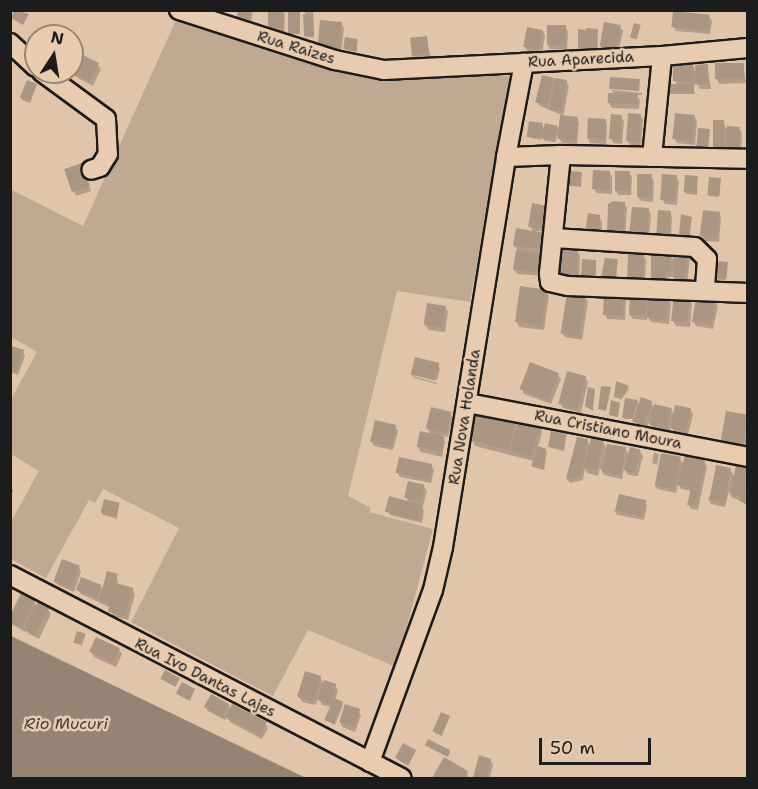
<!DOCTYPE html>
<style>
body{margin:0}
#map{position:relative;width:758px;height:789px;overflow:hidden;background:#e1c5aa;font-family:"Shantell Sans",sans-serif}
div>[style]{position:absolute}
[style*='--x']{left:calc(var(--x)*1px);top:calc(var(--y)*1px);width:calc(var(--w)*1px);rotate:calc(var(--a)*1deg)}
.green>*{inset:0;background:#c0a993}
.water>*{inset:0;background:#958474}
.shadow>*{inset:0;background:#0003;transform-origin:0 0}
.building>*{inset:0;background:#aa9682;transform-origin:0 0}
.path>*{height:3px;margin-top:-1.5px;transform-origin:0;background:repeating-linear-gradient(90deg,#1c1c1c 0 4.5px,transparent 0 9px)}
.roads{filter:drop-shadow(2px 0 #1c1c1c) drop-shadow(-2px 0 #1c1c1c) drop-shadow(0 2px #1c1c1c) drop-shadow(0 -2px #1c1c1c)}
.minor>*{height:18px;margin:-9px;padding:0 9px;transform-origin:9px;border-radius:9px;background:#e9ccb0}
span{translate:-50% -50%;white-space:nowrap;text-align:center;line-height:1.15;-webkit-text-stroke:5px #e9ccb0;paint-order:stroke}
.street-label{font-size:15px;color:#1c1c1c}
.water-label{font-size:16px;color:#46403b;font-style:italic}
.frame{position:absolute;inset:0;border:12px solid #1c1c1c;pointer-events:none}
.north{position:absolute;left:24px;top:24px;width:60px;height:60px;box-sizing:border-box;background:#e9ccb0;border:2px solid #978675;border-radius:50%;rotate:12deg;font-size:16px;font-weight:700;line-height:24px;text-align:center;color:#1c1c1c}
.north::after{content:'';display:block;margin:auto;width:21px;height:27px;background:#1c1c1c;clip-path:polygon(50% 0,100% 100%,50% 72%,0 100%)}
.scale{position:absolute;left:539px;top:738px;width:112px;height:27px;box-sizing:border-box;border:3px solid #1c1c1c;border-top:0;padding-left:8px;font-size:18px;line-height:21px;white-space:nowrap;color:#1c1c1c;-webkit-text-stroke:4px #e9ccb0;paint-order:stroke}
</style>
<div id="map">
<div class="green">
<div style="clip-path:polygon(176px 20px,204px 30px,380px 76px,510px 76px,470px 302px,397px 291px,348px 496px,371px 508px,369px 512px,433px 529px,396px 667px,308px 630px,273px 696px,131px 622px,179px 528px,103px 489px,95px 503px,89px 500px,46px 578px,11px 559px,11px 522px,39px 471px,11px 454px,11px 399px,37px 352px,11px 337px,10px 189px,83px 226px)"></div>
</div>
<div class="water">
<div style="clip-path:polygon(10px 636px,11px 636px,306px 778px,11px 778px)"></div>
</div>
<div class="shadow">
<div style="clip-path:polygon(240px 10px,253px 10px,250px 28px)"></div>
<div style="clip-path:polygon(283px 10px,285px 15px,284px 34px,271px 33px,268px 28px)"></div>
<div style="clip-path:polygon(304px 10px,313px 10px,314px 38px,305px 36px,306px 16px)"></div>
<div style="clip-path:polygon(709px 16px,712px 21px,710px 34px,676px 31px,673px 26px)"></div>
<div style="clip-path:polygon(341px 23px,344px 28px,341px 55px,322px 53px)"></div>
<div style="clip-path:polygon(565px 27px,568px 31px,567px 50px,550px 49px,548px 45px)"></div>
<div style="clip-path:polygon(620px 27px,623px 31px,618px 54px,603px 51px,601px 47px)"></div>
<div style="left:597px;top:30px;width:21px;height:18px;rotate:87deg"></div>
<div style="clip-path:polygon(543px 31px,545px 36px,542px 54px,528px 52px,525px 47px)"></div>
<div style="clip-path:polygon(426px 38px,431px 58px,416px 59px,413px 55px)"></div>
<div style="clip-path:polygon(357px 40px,357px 52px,346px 50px,345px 49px)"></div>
<div style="clip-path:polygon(81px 56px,98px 65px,101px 69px,93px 86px,76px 77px,73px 73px)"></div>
<div style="clip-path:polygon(743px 65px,746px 83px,719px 84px,717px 79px)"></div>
<div style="clip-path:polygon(693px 66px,697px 74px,707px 66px,711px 89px,700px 89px,698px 84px,693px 85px,695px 94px,670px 94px,669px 86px,678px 86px,675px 81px)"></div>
<div style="clip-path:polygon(543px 77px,566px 81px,569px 86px,563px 117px,577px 119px,579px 123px,577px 145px,562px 143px,557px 135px,556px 142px,545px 141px,542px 136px,541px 140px,528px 137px,542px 125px,545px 130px,557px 127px,560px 132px,562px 115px,540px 106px,537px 102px)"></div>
<div style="clip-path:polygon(36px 86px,30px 103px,22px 100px,21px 98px)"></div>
<div style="clip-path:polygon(612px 90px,642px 93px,642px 95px,636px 95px,640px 100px,639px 109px,612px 108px,609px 103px,614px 95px)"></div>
<div style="clip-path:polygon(641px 116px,643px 120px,641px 146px,630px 145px,627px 140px)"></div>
<div style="clip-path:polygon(694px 116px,697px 121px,695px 145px,677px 143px,674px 138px)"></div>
<div style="clip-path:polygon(621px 117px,624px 121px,622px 144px,613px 143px,611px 138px)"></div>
<div style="clip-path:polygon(605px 121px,607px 125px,606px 144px,590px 143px,588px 138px)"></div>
<div style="clip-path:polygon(723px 121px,726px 128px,739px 128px,742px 133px,741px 151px,731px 151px,726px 143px,726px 153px,717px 153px,714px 149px)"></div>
<div style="clip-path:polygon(84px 169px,91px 191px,76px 196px,74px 191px)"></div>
<div style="clip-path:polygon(609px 172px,612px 177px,612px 194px,597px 193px,594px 189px)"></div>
<div style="clip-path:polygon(629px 173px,632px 177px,631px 195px,618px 195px,616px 190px)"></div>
<div style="clip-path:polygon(651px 176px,654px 181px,653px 202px,641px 201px,638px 197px)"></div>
<div style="clip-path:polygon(676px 177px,679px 181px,677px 205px,665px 204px,662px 199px)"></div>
<div style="clip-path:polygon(697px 177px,697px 195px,686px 194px,685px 192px)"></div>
<div style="clip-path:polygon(720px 179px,719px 197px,709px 196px,708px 194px)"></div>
<div style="clip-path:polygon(624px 203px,627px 208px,625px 238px,610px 205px)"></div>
<div style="clip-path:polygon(648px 209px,651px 214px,649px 239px,633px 239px)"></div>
<div style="clip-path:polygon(549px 212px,547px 232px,536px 231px,535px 233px,545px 235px,543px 276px,517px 274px,515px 270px,518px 251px,515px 246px,534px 233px,530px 226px)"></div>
<div style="clip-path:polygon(670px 212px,672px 217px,671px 239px,661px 238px,658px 234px)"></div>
<div style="clip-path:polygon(719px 213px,721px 218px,719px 242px,705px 241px,702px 236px)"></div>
<div style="clip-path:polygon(599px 217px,602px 221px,601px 238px,589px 238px)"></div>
<div style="clip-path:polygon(691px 218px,690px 237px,681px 236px,680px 235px)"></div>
<div style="clip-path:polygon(577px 251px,580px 256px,579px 281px,561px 281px)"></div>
<div style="clip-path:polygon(669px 253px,675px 263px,688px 254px,690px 258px,687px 284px,678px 284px,675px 277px,666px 277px,667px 283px,655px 283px,653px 279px)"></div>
<div style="clip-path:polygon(643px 255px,646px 260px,645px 282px,632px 281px,629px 276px)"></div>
<div style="clip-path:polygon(583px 261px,596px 263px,596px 277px,584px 278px)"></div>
<div style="clip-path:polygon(727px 263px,725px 281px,716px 279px,715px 278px)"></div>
<div style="clip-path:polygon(547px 291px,549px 296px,544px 330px,519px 327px,517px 322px)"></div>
<div style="clip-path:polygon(624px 296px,626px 300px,625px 320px,607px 319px,605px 314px)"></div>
<div style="clip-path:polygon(585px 297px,588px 302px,582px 340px,565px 337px,562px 333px)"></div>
<div style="clip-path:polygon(646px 297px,650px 304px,668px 299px,671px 303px,669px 324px,651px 322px,647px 315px,647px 320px,633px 319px,630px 315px)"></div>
<div style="clip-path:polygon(690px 299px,692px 304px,690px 327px,676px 326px,673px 321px)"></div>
<div style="clip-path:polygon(715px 302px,718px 306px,713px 329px,696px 326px,693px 321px)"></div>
<div style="clip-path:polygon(445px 307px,448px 312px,445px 332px,428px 330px,426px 325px)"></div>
<div style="clip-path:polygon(13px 348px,23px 351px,25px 356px,18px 375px,10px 372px)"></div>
<div style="clip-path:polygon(416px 359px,438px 365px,440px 369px,437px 380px,413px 373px,413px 376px,411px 374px)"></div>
<div style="clip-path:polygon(558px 375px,561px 379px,551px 404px,524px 394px,522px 389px)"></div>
<div style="clip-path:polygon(413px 376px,437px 383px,436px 384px,414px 378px)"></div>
<div style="clip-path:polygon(585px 378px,588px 382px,581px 413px,563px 408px,561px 404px)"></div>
<div style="clip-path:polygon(618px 383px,629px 389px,621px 400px,616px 396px)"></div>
<div style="clip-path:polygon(637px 401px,640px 406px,651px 403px,654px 408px,671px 409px,675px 415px,690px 409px,693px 414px,688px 435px,674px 432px,671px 426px,669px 433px,653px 429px,649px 422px,647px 428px,638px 427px,635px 422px,640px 407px,637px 407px,633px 419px,624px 419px)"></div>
<div style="clip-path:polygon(450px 413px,453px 418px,448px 437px,441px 435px,445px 442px,442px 457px,421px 452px,418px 447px,431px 435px,427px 428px)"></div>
<div style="clip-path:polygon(748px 417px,747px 449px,724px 444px,722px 440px)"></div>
<div style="clip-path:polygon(516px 420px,520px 426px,540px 427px,542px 432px,538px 447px,547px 452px,544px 470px,533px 467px,534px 461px,475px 446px,471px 439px)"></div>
<div style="clip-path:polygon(395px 427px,398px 431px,393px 450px,374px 446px,371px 441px)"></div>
<div style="clip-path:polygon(566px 436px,564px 451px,551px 448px,550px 447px)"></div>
<div style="clip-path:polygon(578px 438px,587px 440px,590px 446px,603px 442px,607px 449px,625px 448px,629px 455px,640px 451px,643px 456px,638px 476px,628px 475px,624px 468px,622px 479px,604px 475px,600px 468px,598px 476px,587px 473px,585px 468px,583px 480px,570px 483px,567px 479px)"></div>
<div style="clip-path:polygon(654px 452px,659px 455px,657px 465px,652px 463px)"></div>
<div style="clip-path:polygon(680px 459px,684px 465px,704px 462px,707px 466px,698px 510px,691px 509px,688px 504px,691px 491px,681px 489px,678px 484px,676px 493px,657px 489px,655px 484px)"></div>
<div style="clip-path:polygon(431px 465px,434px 470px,431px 483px,400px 477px,397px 472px)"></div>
<div style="clip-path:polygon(746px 467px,748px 507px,740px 500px,732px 498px,729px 492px,725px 507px,711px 504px,708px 499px,730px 469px,734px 476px)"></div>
<div style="clip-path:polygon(424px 487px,427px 491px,423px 506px,421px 505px,424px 511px,422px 523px,390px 515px,387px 510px,409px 503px,406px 497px)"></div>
<div style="clip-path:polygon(645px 501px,647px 506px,644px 520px,617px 515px,614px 510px)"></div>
<div style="clip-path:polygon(119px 504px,117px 519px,103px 515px,102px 513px)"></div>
<div style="clip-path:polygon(79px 567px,81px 572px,74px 592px,58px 585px,55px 581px)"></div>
<div style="clip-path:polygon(117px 576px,118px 585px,132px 589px,135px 594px,128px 620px,113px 616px,111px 608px,81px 594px,78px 590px,101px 586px,103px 590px)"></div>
<div style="clip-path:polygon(34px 601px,37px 607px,48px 609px,51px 614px,39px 639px,29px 634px,26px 629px,25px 632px,10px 623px)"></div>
<div style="clip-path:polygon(119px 649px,122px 654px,116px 667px,94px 657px,91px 652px)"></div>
<div style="clip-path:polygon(320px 677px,324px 685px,335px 685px,338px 690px,335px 700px,343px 705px,335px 725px,326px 720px,331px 707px,322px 705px,318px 697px,316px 705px,302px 702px,299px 697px)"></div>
<div style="clip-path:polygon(194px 690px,190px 701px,178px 694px)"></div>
<div style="clip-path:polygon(228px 705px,231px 710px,265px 723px,268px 728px,262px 739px,230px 722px,227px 717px,225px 720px,208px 711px,206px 707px)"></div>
<div style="clip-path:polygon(358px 710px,361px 715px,355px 732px,342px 727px,340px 722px)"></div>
<div style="clip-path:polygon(449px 717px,442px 736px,435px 733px,434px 731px)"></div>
<div style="clip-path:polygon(426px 745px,449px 751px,450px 753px,448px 757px)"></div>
<div style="clip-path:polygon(414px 751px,408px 766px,396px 758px)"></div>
<div style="clip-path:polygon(480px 757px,490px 760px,493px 764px,490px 778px,475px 778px)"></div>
<div style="clip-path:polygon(445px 759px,467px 772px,469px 778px,433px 778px)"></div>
</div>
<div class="building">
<div style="clip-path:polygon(15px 10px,29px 14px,23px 25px,11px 18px)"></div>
<div style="clip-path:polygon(238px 10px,251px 10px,248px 24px,236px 23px)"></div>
<div style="left:268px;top:10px;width:15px;height:18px"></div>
<div style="left:673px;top:11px;width:37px;height:16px;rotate:6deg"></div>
<div style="left:288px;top:12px;width:12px;height:22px"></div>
<div style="left:313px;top:14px;width:22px;height:10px;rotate:87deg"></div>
<div style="left:320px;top:20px;width:22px;height:28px;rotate:5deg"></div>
<div style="left:604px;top:22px;width:17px;height:25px;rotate:10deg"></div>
<div style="left:634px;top:23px;width:7px;height:15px;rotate:16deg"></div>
<div style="left:547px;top:25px;width:19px;height:20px"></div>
<div style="left:527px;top:27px;width:16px;height:20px;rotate:11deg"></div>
<div style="clip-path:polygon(586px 28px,598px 29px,597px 49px,578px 51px,578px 29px,585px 30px,586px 39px)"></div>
<div style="left:427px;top:36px;width:18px;height:17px;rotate:84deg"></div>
<div style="left:345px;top:37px;width:13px;height:12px;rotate:9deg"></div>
<div style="left:81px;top:54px;width:20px;height:21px;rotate:27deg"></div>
<div style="left:744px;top:63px;width:16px;height:29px;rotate:90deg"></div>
<div style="left:708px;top:64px;width:20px;height:13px;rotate:87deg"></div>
<div style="left:673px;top:65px;width:20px;height:16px"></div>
<div style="left:542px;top:75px;width:12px;height:28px;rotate:14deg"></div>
<div style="left:610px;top:77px;width:30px;height:12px;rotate:4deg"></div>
<div style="left:555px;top:78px;width:12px;height:32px;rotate:9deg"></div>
<div style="left:27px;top:80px;width:11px;height:19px;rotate:22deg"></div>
<div style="left:694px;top:84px;width:8px;height:27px;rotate:90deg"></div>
<div style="left:608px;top:93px;width:30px;height:10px;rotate:2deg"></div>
<div style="left:628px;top:113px;width:13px;height:28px;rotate:4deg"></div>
<div style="left:675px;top:113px;width:20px;height:26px;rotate:6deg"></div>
<div style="left:611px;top:114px;width:11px;height:25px;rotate:5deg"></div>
<div style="left:560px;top:115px;width:18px;height:24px;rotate:6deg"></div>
<div style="left:588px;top:118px;width:18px;height:20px;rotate:3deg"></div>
<div style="left:713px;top:120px;width:11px;height:29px"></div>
<div style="left:529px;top:121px;width:14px;height:16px;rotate:8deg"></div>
<div style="left:545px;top:123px;width:13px;height:16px;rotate:13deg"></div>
<div style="left:727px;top:126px;width:13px;height:21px;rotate:4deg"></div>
<div style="left:698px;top:128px;width:12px;height:21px;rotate:5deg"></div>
<div style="left:82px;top:163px;width:24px;height:19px;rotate:71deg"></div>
<div style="left:593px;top:170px;width:17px;height:19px;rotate:3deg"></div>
<div style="left:569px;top:171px;width:13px;height:15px;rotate:4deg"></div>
<div style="left:615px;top:171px;width:15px;height:20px"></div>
<div style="left:637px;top:174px;width:15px;height:23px"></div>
<div style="left:662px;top:174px;width:15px;height:26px;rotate:4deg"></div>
<div style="left:685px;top:175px;width:13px;height:17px;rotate:4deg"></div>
<div style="left:709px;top:177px;width:12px;height:18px;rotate:5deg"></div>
<div style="clip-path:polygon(613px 201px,625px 202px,623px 234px,607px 234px,608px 204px)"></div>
<div style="clip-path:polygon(532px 203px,547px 206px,545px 228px,528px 227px)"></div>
<div style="clip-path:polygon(632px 207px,649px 208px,647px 234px,629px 235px)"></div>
<div style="left:658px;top:210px;width:13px;height:24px;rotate:4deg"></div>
<div style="left:703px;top:210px;width:17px;height:26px;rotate:7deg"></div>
<div style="clip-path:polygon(588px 213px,600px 215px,599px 234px,585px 233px)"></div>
<div style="clip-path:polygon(681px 214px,692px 217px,689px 235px,679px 235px)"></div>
<div style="clip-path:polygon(516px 228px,545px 233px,544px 249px,513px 246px)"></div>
<div style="clip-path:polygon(516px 250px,545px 255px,541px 272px,513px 270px)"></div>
<div style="clip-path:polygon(559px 250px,578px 250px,577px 277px,556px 277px)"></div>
<div style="clip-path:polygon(655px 252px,670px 252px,671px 272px,665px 273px,665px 279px,651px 279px,651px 254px)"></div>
<div style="clip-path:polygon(673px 252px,689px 252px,685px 280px,674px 280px)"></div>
<div style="left:644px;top:254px;width:24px;height:16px;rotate:92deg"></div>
<div style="clip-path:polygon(605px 258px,618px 259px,616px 278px,601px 277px)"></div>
<div style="clip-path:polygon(582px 259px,596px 260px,596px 275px,581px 276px)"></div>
<div style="left:717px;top:261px;width:11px;height:17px;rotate:5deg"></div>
<div style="left:520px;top:286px;width:27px;height:36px;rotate:8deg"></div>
<div style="left:567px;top:293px;width:19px;height:41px;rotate:9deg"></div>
<div style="left:604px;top:293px;width:20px;height:22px;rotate:3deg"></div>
<div style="left:630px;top:294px;width:17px;height:21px;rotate:3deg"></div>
<div style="left:649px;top:295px;width:20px;height:23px;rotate:6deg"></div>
<div style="left:674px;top:296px;width:16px;height:25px;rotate:7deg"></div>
<div style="left:696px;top:297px;width:20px;height:25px;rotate:9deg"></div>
<div style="left:427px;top:303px;width:19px;height:22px;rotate:9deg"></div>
<div style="clip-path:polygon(12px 346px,24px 350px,16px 371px,10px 369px)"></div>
<div style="left:415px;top:357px;width:25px;height:18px;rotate:14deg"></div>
<div style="left:530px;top:362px;width:31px;height:29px;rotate:21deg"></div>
<div style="left:567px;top:371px;width:20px;height:34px;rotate:15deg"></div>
<div style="clip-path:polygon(616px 381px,629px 386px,620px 399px,614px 397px)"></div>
<div style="clip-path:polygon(601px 386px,611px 387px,606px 411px,598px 409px)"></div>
<div style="clip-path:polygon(588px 387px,595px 389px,593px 411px,585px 406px)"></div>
<div style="left:641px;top:397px;width:12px;height:26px;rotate:20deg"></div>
<div style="clip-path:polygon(625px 398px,638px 400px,632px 418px,622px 418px)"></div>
<div style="clip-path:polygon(611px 400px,620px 403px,618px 417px,609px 415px)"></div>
<div style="left:654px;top:404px;width:18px;height:21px;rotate:13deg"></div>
<div style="left:675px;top:405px;width:16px;height:24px;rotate:11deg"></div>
<div style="left:431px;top:407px;width:21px;height:22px;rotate:14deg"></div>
<div style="left:477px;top:408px;width:41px;height:32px;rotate:15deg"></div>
<div style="left:726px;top:411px;width:22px;height:30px;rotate:10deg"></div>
<div style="left:520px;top:419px;width:22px;height:33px;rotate:18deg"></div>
<div style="left:375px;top:420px;width:22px;height:22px;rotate:13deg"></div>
<div style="left:420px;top:431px;width:25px;height:16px;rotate:12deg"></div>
<div style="left:551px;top:431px;width:16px;height:16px;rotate:11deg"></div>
<div style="clip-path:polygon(577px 437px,588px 439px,581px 475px,566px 479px)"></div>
<div style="left:591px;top:437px;width:13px;height:32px;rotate:13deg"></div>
<div style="left:607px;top:444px;width:19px;height:28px;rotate:9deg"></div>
<div style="clip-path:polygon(539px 446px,546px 449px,543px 469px,531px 466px)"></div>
<div style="left:630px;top:447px;width:11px;height:24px;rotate:15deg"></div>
<div style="left:661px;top:453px;width:20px;height:33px;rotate:11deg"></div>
<div style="clip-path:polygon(685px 455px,705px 460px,696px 505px,687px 505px,691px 488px,677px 485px)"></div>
<div style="left:399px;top:457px;width:34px;height:16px;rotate:12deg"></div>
<div style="left:736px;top:464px;width:11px;height:31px;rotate:10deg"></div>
<div style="left:716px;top:465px;width:15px;height:35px;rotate:11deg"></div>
<div style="clip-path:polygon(748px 473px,748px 504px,739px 501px)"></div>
<div style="left:408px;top:481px;width:17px;height:17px;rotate:13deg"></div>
<div style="left:619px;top:494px;width:28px;height:17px;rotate:13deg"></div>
<div style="left:389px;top:496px;width:35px;height:16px;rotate:15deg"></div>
<div style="left:104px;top:499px;width:16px;height:14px;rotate:14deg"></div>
<div style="left:62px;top:559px;width:19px;height:24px;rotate:21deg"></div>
<div style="left:107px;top:571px;width:11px;height:31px;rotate:15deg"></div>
<div style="left:81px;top:577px;width:22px;height:14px;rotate:21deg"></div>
<div style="left:116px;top:583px;width:18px;height:30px;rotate:16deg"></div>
<div style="clip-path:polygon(21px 593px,35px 600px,22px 628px,10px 623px,10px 616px)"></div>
<div style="left:38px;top:602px;width:13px;height:31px;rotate:29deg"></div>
<div style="left:77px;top:631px;width:9px;height:12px;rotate:18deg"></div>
<div style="left:96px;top:637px;width:26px;height:16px;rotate:25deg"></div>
<div style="left:165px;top:670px;width:17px;height:10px;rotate:28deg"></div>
<div style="left:305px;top:671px;width:17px;height:27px;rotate:17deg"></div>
<div style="left:324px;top:680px;width:13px;height:21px;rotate:18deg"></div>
<div style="left:182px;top:682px;width:15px;height:13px;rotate:28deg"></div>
<div style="left:211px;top:694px;width:21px;height:15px;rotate:29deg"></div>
<div style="left:334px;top:698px;width:10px;height:24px;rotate:24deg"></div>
<div style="left:232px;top:704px;width:39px;height:15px;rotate:27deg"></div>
<div style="left:345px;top:704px;width:16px;height:19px;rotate:18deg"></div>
<div style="left:441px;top:712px;width:10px;height:21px;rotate:24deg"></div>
<div style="left:428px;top:739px;width:25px;height:7px;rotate:27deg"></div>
<div style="left:403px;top:743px;width:15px;height:17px;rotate:28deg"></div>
<div style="clip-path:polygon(479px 755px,491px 759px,487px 778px,473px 778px)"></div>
<div style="clip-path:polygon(444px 757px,468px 771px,464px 778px,432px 778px)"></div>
</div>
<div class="path">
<div style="--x:10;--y:500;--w:11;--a:-85"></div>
</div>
<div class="roads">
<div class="minor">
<div style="--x:179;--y:10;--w:164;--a:17.8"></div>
<div style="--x:335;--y:60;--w:50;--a:11.5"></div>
<div style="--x:384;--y:70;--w:278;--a:-2.9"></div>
<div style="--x:662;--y:56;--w:86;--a:-5.3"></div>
<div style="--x:10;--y:43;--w:35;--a:43"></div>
<div style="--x:42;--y:72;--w:79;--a:36.3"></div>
<div style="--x:106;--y:119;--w:35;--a:87"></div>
<div style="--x:108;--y:154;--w:15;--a:122"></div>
<div style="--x:100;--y:167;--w:9;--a:162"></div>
<div style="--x:561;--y:155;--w:120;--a:95.8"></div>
<div style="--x:549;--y:274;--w:8;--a:83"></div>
<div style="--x:550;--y:282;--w:18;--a:13"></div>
<div style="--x:568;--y:286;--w:180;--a:2.2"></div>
<div style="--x:506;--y:157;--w:55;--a:-2.1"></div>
<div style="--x:561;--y:155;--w:187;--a:1.2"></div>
<div style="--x:652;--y:157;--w:101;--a:-84.3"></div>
<div style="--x:554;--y:238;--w:141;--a:3.7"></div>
<div style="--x:695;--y:247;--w:17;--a:45"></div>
<div style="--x:707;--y:259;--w:31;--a:94"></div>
<div style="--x:468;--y:403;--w:285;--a:10.9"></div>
<div style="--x:10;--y:575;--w:441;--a:27.4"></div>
<div style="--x:370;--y:762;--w:183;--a:-69.9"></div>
<div style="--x:433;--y:590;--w:44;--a:-76.9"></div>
<div style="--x:443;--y:547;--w:395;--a:-80.8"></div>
<div style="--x:506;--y:157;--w:96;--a:-79.2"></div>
</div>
</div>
<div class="street-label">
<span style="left:296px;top:48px;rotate:17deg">Rua Raizes</span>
<span style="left:581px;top:60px;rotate:-3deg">Rua Aparecida</span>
<span style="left:465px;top:417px;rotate:-81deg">Rua Nova Holanda</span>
<span style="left:608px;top:430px;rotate:11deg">Rua Cristiano Moura</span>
<span style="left:205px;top:678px;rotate:27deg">Rua Ivo Dantas Lajes</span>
</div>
<div class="water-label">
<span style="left:66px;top:724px">Rio Mucuri</span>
</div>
<div class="frame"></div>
<div class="north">N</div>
<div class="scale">50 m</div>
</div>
